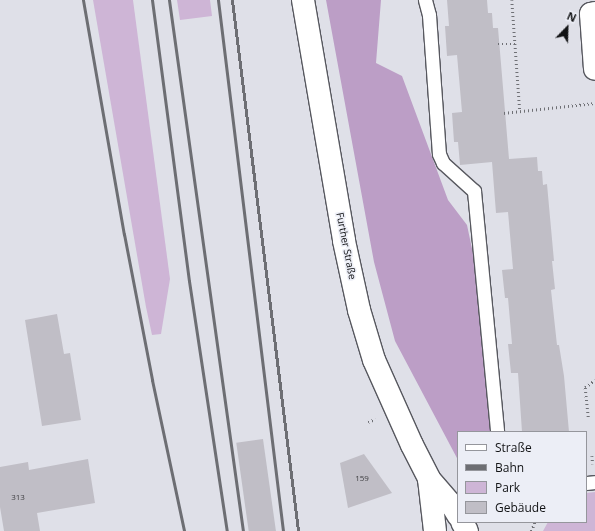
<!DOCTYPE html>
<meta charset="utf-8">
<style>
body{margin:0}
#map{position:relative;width:595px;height:531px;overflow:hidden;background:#dfe0e8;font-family:"Open Sans",sans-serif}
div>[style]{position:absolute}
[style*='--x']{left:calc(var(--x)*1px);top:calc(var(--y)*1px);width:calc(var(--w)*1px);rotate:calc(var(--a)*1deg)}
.green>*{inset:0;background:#ceb5d6}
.forest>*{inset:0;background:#bc9ec6}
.building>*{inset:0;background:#c0bec6;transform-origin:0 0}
.path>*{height:2.5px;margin-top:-1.25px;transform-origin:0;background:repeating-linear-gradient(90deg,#6f7075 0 1px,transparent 0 4px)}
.roads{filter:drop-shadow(1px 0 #57585f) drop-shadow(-1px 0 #57585f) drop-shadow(0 1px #57585f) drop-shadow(0 -1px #57585f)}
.lane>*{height:13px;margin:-6.5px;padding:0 6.5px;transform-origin:6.5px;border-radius:6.5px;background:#fff}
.street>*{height:22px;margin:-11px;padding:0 11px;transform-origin:11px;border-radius:11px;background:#fff}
.secondary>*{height:22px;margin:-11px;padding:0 11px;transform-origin:11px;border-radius:11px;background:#fff}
.rail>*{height:3px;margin:-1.5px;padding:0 1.5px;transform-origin:1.5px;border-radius:1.5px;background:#6d6e73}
span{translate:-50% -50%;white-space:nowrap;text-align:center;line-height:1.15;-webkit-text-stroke:3px #eceef6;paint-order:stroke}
.number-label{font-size:8px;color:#3e3e41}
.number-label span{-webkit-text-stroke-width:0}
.street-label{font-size:10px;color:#121315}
.legend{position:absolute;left:457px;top:431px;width:130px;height:92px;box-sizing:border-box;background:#eceef6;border:1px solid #95969c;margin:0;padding:5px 7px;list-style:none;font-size:12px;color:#121315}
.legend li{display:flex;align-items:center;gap:8px;height:20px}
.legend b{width:20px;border:1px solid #95969c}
.north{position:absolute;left:547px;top:8px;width:40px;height:40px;-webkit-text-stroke:3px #eceef6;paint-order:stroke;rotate:23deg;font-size:11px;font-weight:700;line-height:16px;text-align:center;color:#121315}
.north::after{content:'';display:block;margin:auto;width:14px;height:18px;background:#121315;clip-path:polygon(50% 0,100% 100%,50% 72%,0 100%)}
</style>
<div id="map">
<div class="green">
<div style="clip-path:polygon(93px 0,133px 0,170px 279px,161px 334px,152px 335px,146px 307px)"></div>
<div style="clip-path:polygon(177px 0,210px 0,212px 16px,180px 20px)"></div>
<div style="clip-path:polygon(595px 492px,595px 531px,543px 531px,548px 522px,586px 522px,586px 493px)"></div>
</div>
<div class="forest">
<div style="clip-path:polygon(326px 0,381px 0,376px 63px,402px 76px,448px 200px,467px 225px,478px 277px,494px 432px,458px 432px,458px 460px,395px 341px,374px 262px)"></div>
</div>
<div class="building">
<div style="clip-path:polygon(447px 0,487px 0,488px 13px,492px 13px,493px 28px,498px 28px,509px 159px,537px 157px,538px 171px,542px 171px,543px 185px,547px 184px,554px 261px,552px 261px,555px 289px,551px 290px,557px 345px,559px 345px,564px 376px,569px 432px,522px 432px,518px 373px,511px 373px,508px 344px,512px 344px,508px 298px,505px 298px,502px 270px,513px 269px,508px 212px,496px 213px,492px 162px,460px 165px,458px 142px,454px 142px,452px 113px,462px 112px,457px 55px,447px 56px,445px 26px,449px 26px)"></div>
<div style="clip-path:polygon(57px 314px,64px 354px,70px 353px,81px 420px,42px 426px,25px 320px)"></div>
<div style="left:263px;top:439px;width:93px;height:27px;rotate:82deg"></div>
<div style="clip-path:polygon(364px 454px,392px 493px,348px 508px,340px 463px)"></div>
<div style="clip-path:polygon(88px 459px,95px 503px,37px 513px,40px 531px,4px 531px,0 507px,0 467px,28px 462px,29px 470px)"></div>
</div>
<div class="path">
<div style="--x:512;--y:0;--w:111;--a:85.9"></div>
<div style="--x:498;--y:44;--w:17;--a:0"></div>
<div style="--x:504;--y:113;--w:92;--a:-6.3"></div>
<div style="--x:588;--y:417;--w:30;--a:-96"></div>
<div style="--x:585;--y:387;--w:12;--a:-35"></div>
<div style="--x:368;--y:422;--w:8;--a:-23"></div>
<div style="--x:592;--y:456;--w:8;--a:83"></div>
<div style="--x:531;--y:531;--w:10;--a:-66"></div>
</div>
<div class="roads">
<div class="lane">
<div style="--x:425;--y:0;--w:16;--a:75"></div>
<div style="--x:429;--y:15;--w:139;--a:85.9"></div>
<div style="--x:439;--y:154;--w:10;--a:66"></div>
<div style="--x:443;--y:163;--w:42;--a:42.1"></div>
<div style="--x:474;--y:191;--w:242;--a:84.5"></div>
<div style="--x:586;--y:483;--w:9;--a:-6"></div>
</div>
<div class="street">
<div style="--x:595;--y:13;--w:4;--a:166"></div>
<div style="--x:591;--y:14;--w:55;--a:85.8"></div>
</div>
<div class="secondary">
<div style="--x:303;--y:0;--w:244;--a:80.3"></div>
<div style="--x:344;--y:241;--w:71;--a:77.7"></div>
<div style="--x:359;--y:310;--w:52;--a:73.3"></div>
<div style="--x:374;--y:360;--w:93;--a:65.9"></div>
<div style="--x:412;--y:445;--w:38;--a:63"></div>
<div style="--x:429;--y:479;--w:35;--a:49"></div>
<div style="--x:452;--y:505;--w:12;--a:59"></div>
<div style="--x:429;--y:479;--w:52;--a:83.4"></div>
<div style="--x:462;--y:522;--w:10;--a:61"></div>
</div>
</div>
<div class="rail">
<div style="--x:83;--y:0;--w:238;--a:80.1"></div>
<div style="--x:124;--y:234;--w:149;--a:79.1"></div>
<div style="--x:152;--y:380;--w:154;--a:78"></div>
<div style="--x:152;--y:0;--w:283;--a:82.5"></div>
<div style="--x:189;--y:281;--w:253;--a:81.4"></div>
<div style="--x:169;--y:0;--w:536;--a:82.07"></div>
<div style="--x:218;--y:0;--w:535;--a:83.02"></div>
<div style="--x:232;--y:0;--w:535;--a:82.91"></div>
</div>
<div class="number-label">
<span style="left:362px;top:478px">159</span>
<span style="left:18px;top:497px">313</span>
</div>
<div class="street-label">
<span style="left:346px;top:246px;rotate:79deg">Further Straße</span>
</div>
<ul class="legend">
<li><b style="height:5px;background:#fff"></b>Straße</li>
<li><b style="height:5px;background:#6d6e73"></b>Bahn</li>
<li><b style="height:11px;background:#ceb5d6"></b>Park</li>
<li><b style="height:11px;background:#c0bec6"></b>Gebäude</li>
</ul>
<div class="north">N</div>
</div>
